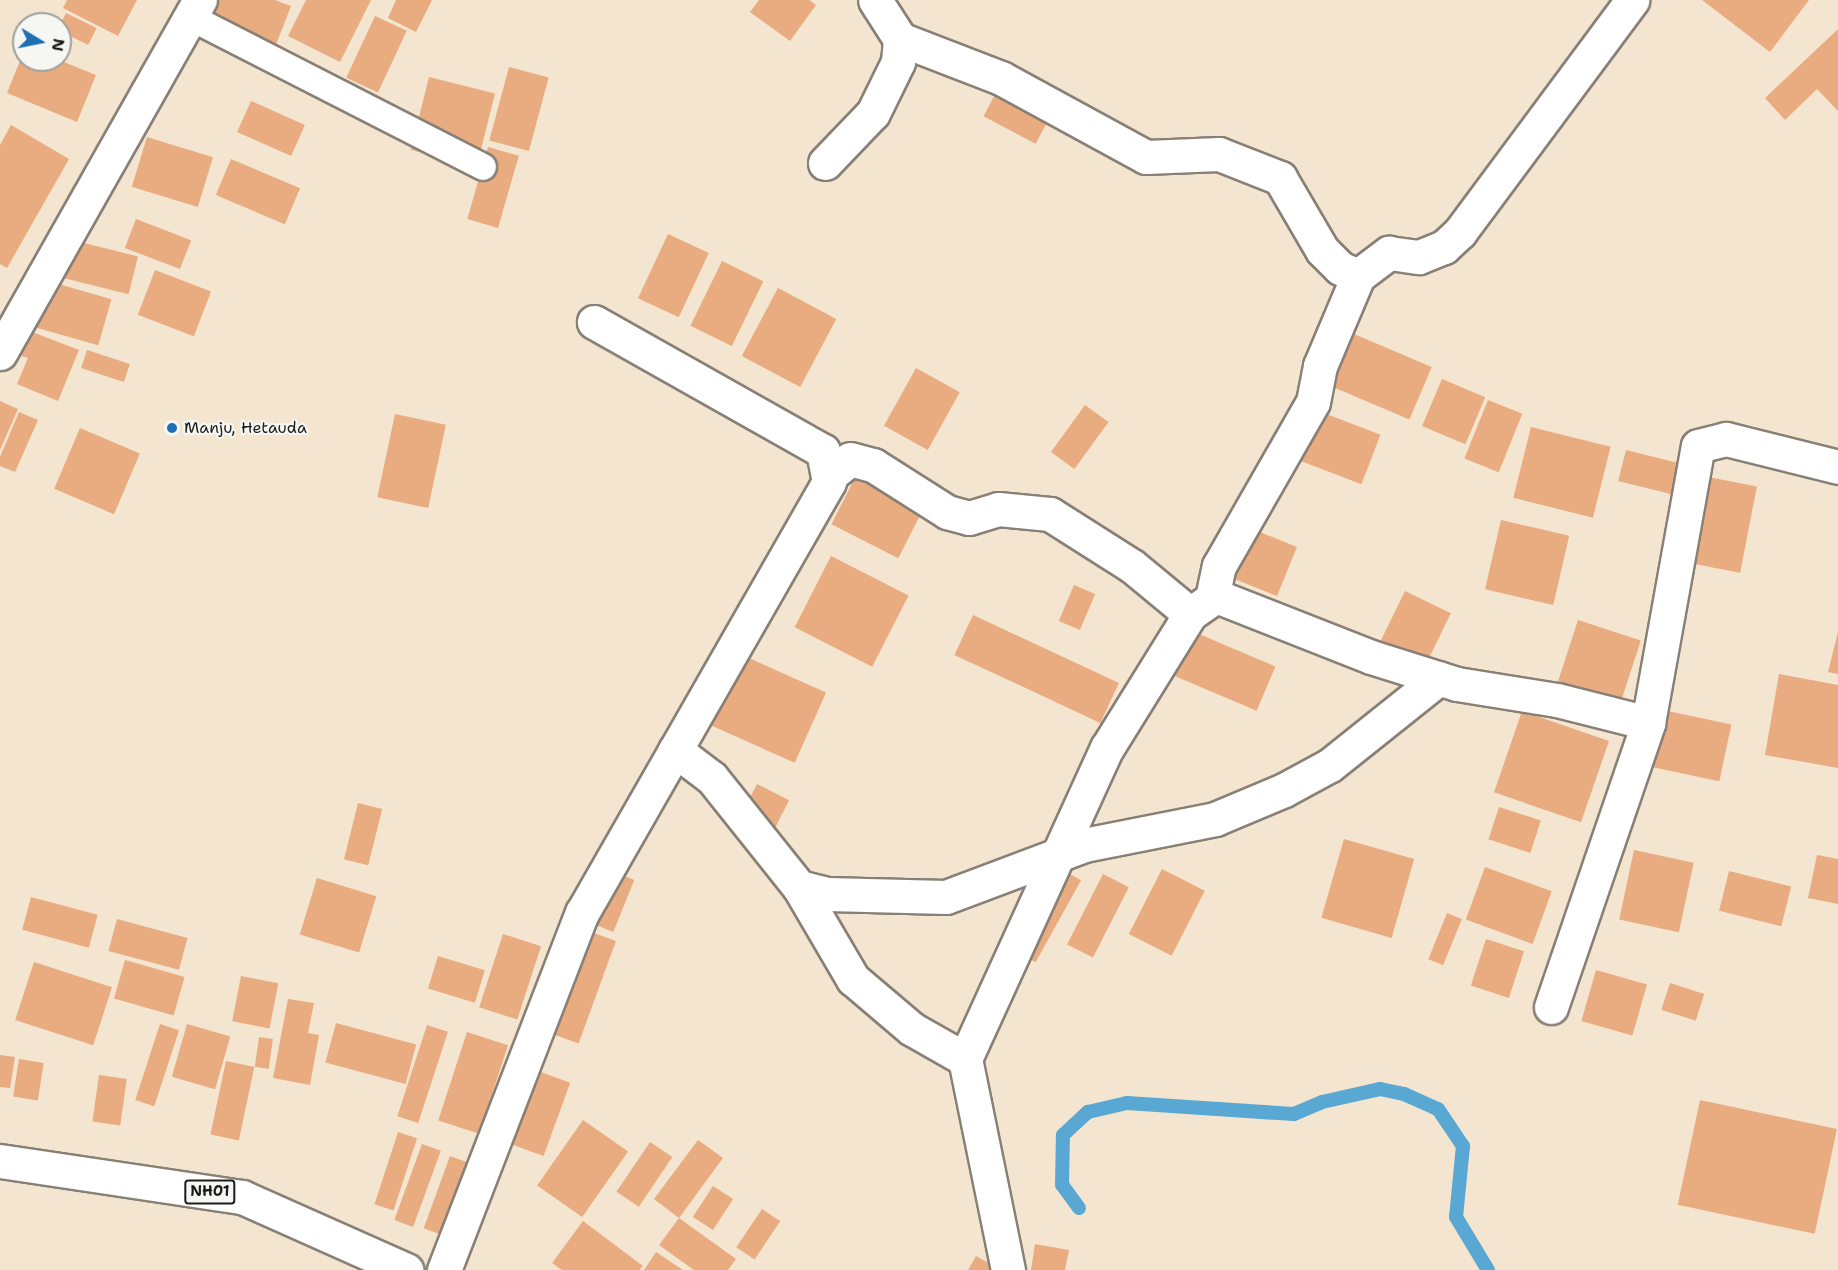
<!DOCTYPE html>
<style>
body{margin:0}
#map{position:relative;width:1838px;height:1270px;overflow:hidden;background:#f3e5cf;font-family:"Shantell Sans",sans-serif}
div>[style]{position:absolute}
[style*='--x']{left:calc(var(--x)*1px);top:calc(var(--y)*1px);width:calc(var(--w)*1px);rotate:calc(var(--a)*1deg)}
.stream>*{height:14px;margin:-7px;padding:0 7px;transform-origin:7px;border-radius:7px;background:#59a7d3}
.building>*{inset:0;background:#e9ab80;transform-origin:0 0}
.roads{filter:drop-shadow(2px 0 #888076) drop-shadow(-2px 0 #888076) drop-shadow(0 2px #888076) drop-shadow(0 -2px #888076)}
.lane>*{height:26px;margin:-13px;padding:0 13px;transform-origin:13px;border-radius:13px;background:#fff}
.street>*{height:33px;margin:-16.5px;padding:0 16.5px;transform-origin:16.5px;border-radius:16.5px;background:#fff}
.highway>*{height:33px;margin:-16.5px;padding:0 16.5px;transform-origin:16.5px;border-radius:16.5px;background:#fff}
.dots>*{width:16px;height:16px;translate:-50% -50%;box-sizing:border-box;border:3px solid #f6f6f2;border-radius:50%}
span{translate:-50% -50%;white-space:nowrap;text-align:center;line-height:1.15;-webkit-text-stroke:4.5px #f6f6f2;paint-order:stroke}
.shield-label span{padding:2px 4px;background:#f6f6f2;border:2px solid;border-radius:4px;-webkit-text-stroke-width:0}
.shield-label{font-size:15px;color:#1c1c1c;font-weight:700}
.poi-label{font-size:16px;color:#1c1c1c}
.left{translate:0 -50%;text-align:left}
.north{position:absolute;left:12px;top:12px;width:60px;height:60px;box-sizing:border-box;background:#f6f6f2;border:2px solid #9f9f9c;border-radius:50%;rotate:100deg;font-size:16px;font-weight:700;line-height:24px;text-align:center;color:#1c1c1c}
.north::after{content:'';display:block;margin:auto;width:21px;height:27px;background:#1f6fb2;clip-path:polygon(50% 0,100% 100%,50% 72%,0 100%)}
</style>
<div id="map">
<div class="stream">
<div style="--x:1079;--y:1208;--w:29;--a:-126"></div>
<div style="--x:1062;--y:1185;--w:50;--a:-88.9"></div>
<div style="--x:1063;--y:1135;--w:34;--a:-43"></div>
<div style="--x:1088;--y:1112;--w:40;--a:-13"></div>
<div style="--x:1127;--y:1103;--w:167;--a:3.8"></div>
<div style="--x:1294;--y:1114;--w:30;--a:-23"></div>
<div style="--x:1322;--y:1102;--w:59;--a:-12.6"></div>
<div style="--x:1380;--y:1089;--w:25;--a:12"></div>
<div style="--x:1404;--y:1094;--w:37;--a:24"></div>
<div style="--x:1438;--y:1109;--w:45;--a:56"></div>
<div style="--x:1463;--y:1146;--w:71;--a:95.6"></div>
<div style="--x:1456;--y:1217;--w:62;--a:58.9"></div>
</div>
<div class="building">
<div style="clip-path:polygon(67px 0,137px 0,118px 36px,63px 8px)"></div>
<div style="clip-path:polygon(205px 0,275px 0,291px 6px,270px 60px,194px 30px)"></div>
<div style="clip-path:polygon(306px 0,371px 0,340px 62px,288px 36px)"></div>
<div style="clip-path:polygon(396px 0,432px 0,416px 32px,388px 18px)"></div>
<div style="clip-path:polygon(759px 0,809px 0,816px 5px,790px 41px,750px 12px)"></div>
<div style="clip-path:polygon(1702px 0,1809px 0,1770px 52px)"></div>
<div style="left:66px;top:13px;width:34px;height:19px;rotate:26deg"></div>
<div style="left:375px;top:16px;width:35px;height:68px;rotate:25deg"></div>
<div style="clip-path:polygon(1838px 29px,1838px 111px,1817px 89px,1785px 120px,1765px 98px)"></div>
<div style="clip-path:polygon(24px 51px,24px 60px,59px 60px,96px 75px,77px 122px,7px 93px)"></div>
<div style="left:509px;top:67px;width:41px;height:76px;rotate:15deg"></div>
<div style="left:429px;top:77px;width:68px;height:75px;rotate:14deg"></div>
<div style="left:999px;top:87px;width:59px;height:33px;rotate:28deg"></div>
<div style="left:251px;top:101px;width:59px;height:34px;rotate:24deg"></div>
<div style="clip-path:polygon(11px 125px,69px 159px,7px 268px,0 264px,0 145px)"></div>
<div style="left:147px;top:137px;width:69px;height:52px;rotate:17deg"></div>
<div style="left:488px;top:147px;width:32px;height:75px;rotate:16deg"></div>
<div style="left:231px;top:159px;width:75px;height:39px;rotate:23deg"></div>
<div style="left:136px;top:219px;width:59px;height:31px;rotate:21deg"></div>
<div style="left:668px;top:234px;width:45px;height:71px;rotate:25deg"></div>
<div style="left:72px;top:240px;width:68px;height:39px;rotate:14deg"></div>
<div style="left:722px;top:261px;width:46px;height:72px;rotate:26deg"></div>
<div style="left:155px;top:270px;width:60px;height:48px;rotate:21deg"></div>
<div style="left:48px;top:281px;width:66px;height:48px;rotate:16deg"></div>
<div style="left:778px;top:288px;width:66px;height:77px;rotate:28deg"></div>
<div style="clip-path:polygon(27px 330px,79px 350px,58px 401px,17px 384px,28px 358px,17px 355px)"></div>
<div style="left:1347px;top:331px;width:92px;height:57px;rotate:23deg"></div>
<div style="left:87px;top:350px;width:45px;height:19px;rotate:18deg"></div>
<div style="left:916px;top:368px;width:50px;height:66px;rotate:29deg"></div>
<div style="left:1442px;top:379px;width:47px;height:51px;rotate:23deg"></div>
<div style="left:1488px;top:400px;width:37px;height:63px;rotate:22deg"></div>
<div style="clip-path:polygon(0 401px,18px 409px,0 450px)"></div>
<div style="left:1085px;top:405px;width:29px;height:58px;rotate:36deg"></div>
<div style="left:1316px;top:410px;width:69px;height:53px;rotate:21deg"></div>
<div style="clip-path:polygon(19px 412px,38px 420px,15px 472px,0 466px,0 457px)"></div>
<div style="left:395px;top:414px;width:52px;height:85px;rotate:12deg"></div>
<div style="left:1531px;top:427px;width:82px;height:73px;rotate:14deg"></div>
<div style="left:80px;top:428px;width:65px;height:66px;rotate:23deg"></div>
<div style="left:1626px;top:450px;width:56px;height:32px;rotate:14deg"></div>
<div style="left:860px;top:468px;width:75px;height:63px;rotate:27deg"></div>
<div style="left:1698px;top:475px;width:60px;height:88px;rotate:11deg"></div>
<div style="left:1501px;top:520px;width:70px;height:71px;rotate:13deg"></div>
<div style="left:1245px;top:526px;width:56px;height:53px;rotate:22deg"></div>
<div style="left:831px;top:556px;width:87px;height:80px;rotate:27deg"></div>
<div style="left:1074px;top:585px;width:23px;height:39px;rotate:23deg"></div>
<div style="left:1405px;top:591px;width:51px;height:57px;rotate:26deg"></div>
<div style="left:973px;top:615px;width:161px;height:44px;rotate:25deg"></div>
<div style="left:1578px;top:620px;width:66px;height:71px;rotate:18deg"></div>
<div style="left:1187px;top:629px;width:96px;height:48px;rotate:23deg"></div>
<div style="clip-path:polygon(1838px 632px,1838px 674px,1828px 672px)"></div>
<div style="left:742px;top:655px;width:92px;height:77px;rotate:24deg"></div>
<div style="clip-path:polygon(1779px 674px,1838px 685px,1838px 768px,1765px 755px)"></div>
<div style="left:1658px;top:709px;width:75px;height:58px;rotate:12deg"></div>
<div style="left:1522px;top:711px;width:92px;height:86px;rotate:19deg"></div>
<div style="left:757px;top:784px;width:36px;height:33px;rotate:27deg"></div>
<div style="left:358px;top:803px;width:25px;height:58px;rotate:14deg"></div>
<div style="left:1499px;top:807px;width:44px;height:34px;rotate:18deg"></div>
<div style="left:1344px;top:839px;width:73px;height:82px;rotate:16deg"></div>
<div style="left:1634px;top:850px;width:61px;height:71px;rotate:12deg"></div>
<div style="clip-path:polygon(1817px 855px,1838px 859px,1838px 904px,1808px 898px)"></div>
<div style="left:1485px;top:867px;width:71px;height:56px;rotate:20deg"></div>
<div style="left:1061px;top:869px;width:23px;height:94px;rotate:29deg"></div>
<div style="left:1162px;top:869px;width:48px;height:73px;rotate:27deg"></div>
<div style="left:612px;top:871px;width:24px;height:56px;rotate:22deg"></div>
<div style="left:1729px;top:871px;width:64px;height:41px;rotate:14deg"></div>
<div style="left:1103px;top:874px;width:29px;height:79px;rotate:27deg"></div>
<div style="left:317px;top:878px;width:62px;height:59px;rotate:17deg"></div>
<div style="left:31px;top:897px;width:69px;height:34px;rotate:15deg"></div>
<div style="left:1447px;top:913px;width:16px;height:50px;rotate:22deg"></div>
<div style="left:117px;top:919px;width:73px;height:33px;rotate:15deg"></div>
<div style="left:583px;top:929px;width:35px;height:109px;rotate:20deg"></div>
<div style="left:503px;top:934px;width:40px;height:77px;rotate:18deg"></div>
<div style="left:1486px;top:939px;width:40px;height:49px;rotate:18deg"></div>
<div style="left:438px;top:956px;width:49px;height:34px;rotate:17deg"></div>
<div style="left:125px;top:960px;width:62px;height:40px;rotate:16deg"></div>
<div style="left:34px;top:962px;width:82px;height:61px;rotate:18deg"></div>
<div style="left:1596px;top:970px;width:53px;height:53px;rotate:16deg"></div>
<div style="left:241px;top:976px;width:38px;height:46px;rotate:11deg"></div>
<div style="left:1670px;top:983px;width:36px;height:28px;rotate:18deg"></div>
<div style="clip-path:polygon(288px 999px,314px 1003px,308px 1033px,319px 1035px,310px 1085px,273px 1078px)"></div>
<div style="left:336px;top:1023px;width:83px;height:41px;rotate:15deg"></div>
<div style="left:160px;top:1024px;width:20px;height:80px;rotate:18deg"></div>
<div style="left:187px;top:1024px;width:45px;height:55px;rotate:16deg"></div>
<div style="left:427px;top:1025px;width:22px;height:96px;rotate:18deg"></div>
<div style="left:467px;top:1032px;width:43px;height:93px;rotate:18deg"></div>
<div style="left:259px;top:1037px;width:14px;height:30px;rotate:8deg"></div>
<div style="clip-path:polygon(0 1055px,15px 1057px,10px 1088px,0 1087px)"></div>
<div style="left:19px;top:1059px;width:25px;height:38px;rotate:9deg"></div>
<div style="left:226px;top:1061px;width:29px;height:75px;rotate:12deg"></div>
<div style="left:527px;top:1067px;width:46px;height:78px;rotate:20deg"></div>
<div style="left:99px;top:1075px;width:28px;height:47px;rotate:8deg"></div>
<div style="left:1700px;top:1100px;width:140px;height:107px;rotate:12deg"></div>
<div style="left:583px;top:1120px;width:55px;height:80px;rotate:35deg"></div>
<div style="left:398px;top:1132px;width:20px;height:76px;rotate:18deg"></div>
<div style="clip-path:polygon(698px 1140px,723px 1158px,679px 1218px,736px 1259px,728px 1270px,694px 1270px,659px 1245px,679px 1218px,654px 1199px)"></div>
<div style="left:650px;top:1142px;width:27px;height:60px;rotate:34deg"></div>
<div style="left:422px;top:1144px;width:20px;height:81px;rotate:20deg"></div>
<div style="left:450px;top:1156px;width:23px;height:77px;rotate:20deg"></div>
<div style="left:713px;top:1186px;width:24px;height:37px;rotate:33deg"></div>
<div style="left:762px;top:1209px;width:22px;height:46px;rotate:34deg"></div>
<div style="clip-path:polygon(583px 1221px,643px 1266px,639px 1270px,562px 1270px,552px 1263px)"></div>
<div style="clip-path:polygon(1035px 1244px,1069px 1250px,1065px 1270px,1031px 1270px)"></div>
<div style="clip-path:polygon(656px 1252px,683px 1270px,644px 1270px)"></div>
<div style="clip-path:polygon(976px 1256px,994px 1266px,992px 1270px,968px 1270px)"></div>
</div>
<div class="roads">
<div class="lane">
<div style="--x:190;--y:17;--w:329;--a:27.1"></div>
</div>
<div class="street">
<div style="--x:900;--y:39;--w:108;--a:21.1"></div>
<div style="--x:1001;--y:78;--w:165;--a:28.6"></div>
<div style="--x:1146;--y:157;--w:73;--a:-2.4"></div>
<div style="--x:1219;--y:154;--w:66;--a:21.5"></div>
<div style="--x:1280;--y:178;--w:83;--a:59.7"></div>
<div style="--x:1322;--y:250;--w:25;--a:45"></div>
<div style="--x:1340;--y:268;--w:20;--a:24"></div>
<div style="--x:825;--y:163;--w:69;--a:-46.2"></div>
<div style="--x:873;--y:113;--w:57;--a:-63.9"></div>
<div style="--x:898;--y:62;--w:23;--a:-85"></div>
<div style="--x:900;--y:39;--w:46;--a:-122.7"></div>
<div style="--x:0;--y:353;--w:406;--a:-60.5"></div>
<div style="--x:828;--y:477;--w:28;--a:-39"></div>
<div style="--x:850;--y:459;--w:24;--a:15"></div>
<div style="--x:873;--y:465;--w:88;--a:32.4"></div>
<div style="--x:947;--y:512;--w:23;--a:15"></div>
<div style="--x:969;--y:518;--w:30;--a:-17"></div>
<div style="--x:998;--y:509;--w:52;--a:5.5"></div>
<div style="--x:1050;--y:514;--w:97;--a:32.4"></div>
<div style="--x:1132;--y:566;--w:75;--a:39.6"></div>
<div style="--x:1212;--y:598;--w:33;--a:-78"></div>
<div style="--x:1219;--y:566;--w:189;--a:-60.2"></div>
<div style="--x:1313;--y:402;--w:37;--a:-79"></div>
<div style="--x:1320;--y:366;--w:98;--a:-67.1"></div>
<div style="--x:1358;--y:276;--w:39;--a:-37"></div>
<div style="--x:1389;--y:253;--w:30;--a:8"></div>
<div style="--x:1419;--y:257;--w:27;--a:-22"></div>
<div style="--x:1444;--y:247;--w:22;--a:-43"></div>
<div style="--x:1460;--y:232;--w:289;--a:-53.4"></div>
<div style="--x:675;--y:750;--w:46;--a:37.1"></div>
<div style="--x:712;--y:778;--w:139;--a:51.4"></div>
<div style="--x:799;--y:887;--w:107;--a:59.6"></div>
<div style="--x:853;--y:979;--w:77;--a:40.3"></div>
<div style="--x:912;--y:1029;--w:61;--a:29.5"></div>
<div style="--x:799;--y:887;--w:29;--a:14"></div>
<div style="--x:827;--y:894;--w:119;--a:1.4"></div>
<div style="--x:946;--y:897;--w:147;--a:-20.6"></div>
<div style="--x:1084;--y:845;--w:134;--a:-11.2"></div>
<div style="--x:1215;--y:819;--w:75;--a:-22.8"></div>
<div style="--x:1284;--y:790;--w:52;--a:-28.5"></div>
<div style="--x:1330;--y:765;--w:139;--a:-38.6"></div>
<div style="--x:1551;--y:1007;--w:300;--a:-71.1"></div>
<div style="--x:1648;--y:723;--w:281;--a:-79.8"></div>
<div style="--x:1698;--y:446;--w:29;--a:-14"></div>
<div style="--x:1726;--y:439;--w:115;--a:14"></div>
<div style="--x:444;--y:1270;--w:383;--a:-68.9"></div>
<div style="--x:582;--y:913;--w:497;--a:-60.2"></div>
<div style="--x:829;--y:482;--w:32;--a:-101"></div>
<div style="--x:823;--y:451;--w:263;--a:-150.6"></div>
<div style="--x:1008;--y:1270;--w:215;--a:-101.5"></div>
<div style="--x:965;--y:1059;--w:342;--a:-65.5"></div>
<div style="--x:1107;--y:748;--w:158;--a:-58.2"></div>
<div style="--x:1190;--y:614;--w:32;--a:-35"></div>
<div style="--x:1216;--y:596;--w:167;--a:21.5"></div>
<div style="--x:1371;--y:657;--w:90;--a:17.4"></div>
<div style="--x:1457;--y:684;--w:101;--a:9.1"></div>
<div style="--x:1557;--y:700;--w:94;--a:14.2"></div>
</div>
<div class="highway">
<div style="--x:0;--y:1161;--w:245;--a:8.5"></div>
<div style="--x:242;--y:1197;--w:180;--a:24"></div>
</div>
</div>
<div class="dots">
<div style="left:172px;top:428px;background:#1f6fb2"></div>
</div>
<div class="shield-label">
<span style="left:210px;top:1192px">NH01</span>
</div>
<div class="poi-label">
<span class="left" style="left:184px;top:428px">Manju, Hetauda</span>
</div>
<div class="north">N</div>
</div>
